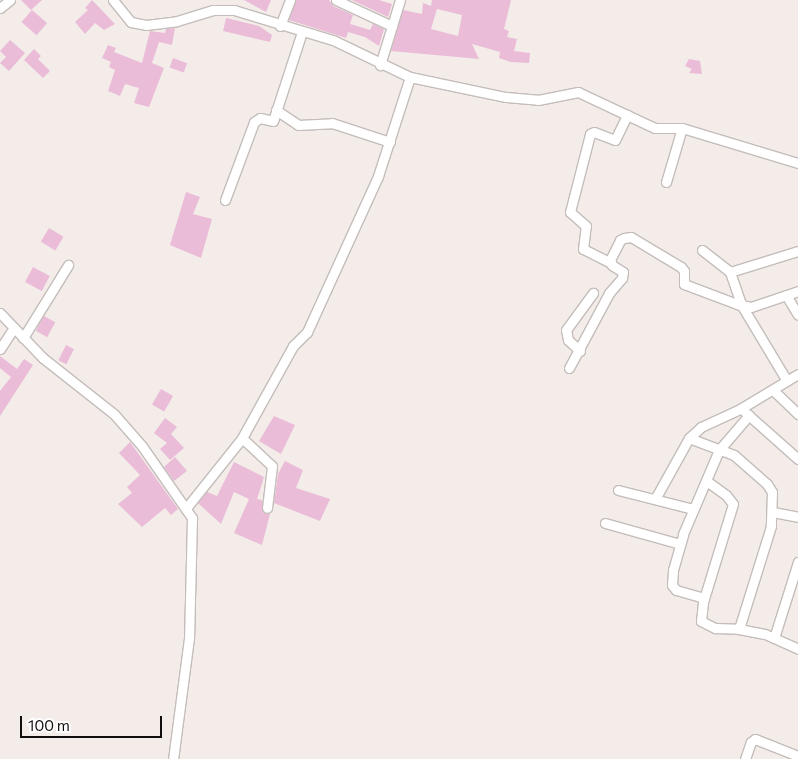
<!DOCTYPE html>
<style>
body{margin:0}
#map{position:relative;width:798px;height:759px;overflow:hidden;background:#f3ece9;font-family:Commissioner,sans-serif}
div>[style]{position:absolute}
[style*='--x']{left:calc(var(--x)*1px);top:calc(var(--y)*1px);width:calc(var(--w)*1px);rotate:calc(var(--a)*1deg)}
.building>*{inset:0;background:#eabcd8;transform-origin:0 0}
.roads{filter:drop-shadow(1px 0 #c4bdba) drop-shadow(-1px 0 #c4bdba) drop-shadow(0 1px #c4bdba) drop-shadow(0 -1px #c4bdba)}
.street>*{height:9px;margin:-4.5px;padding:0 4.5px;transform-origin:4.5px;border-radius:4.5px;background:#fff}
span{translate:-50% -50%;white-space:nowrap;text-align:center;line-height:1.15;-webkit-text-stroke:4px #fff;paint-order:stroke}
.scale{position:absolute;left:20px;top:716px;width:142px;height:22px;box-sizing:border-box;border:2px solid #110f0e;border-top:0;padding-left:6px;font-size:15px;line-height:18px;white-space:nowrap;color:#110f0e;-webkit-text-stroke:4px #fff;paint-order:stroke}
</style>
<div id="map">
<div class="building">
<div style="clip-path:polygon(21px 0,42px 0,31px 10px)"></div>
<div style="clip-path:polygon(92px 0,115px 24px,104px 30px,95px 23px,85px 34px,75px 22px,88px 10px,85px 8px)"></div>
<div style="clip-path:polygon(244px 0,271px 0,266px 12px)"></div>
<div style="clip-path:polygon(296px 0,329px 0,333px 6px,353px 15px,350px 24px,370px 30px,373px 24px,384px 29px,379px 46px,365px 37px,348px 32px,346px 38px,289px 20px)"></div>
<div style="clip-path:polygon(352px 0,379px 0,392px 4px,388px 17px)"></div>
<div style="clip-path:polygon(evenodd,432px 0,511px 0,504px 29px,509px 31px,507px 37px,517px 39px,514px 51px,530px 53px,529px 63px,511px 62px,499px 58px,500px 52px,472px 44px,479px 59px,391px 51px,403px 10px,422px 14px,423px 3px,431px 6px,432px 0,437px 9px,462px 15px,458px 36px,431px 29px,437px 9px)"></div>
<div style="left:32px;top:10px;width:20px;height:16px;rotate:41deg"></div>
<div style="clip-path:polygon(226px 18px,259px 26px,272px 35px,270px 42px,223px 31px)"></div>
<div style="clip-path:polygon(175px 28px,172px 45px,159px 42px,152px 63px,164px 68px,149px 107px,134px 103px,139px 88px,125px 84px,120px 96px,108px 91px,115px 70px,109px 67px,111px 62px,102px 58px,108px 45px,116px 48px,114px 52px,142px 63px,150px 31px,165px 33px,166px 29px)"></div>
<div style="clip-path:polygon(10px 40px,25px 53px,9px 71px,0 63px,6px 57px,0 51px)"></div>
<div style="clip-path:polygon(34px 49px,41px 56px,38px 59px,50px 71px,43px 78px,24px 60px)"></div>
<div style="left:173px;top:58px;width:15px;height:10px;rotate:20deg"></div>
<div style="clip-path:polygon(689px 59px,700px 61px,702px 74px,689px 73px,692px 69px,685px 66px)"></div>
<div style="clip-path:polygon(186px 192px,200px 197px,193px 214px,212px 219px,201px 258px,170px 245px)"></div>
<div style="left:49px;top:228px;width:17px;height:16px;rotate:31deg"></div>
<div style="left:33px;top:267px;width:19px;height:17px;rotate:28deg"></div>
<div style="left:44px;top:316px;width:13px;height:17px;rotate:29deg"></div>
<div style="left:66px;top:345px;width:9px;height:17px;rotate:27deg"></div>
<div style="clip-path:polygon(0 356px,17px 369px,24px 359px,33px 365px,0 416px,0 391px,11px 377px,0 368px)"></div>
<div style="left:161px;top:389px;width:14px;height:18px;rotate:30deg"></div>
<div style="clip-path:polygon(274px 416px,295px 425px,281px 454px,259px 441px)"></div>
<div style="clip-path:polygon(165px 418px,177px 427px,171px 434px,184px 448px,170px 460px,160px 449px,167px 443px,154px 433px)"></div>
<div style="clip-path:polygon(130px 442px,178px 509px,171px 515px,165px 508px,142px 527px,118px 504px,132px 493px,127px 487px,140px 475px,119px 453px)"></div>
<div style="clip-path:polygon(175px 457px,187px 471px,174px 481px,164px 467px)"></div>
<div style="clip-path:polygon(285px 461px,303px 470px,296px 488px,330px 499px,320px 521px,274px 503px,278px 474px)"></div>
<div style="clip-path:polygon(234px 462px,264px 477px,257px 499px,262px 500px,263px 513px,270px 514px,262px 545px,234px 533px,249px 499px,234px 492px,221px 524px,198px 503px,207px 492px,217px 496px)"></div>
</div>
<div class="roads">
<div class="street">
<div style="--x:113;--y:0;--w:28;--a:51"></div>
<div style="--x:131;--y:22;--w:15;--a:11"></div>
<div style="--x:146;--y:25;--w:31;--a:-7"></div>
<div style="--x:177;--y:21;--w:38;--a:-17"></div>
<div style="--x:213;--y:10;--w:21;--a:0"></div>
<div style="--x:234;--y:10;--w:103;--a:16.9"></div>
<div style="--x:333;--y:40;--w:85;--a:25.7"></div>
<div style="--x:410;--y:77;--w:98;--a:11.8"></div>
<div style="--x:506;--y:97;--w:32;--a:5"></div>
<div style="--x:538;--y:100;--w:41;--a:-11.3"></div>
<div style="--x:578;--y:92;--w:85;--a:25.1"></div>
<div style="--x:655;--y:128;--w:27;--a:0"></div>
<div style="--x:682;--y:128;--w:121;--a:16.8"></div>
<div style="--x:336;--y:0;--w:62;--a:24.9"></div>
<div style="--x:392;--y:26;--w:41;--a:107.1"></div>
<div style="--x:0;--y:8;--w:13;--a:-39"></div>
<div style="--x:280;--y:26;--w:28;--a:-69"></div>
<div style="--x:392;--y:26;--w:27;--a:-73"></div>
<div style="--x:276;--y:110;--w:27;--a:34"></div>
<div style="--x:298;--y:125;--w:34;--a:-3"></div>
<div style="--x:332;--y:123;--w:61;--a:18.1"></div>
<div style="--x:666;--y:182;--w:56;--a:-73.5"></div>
<div style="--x:225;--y:200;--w:83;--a:-69.6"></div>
<div style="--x:254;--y:122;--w:7;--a:-34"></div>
<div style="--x:260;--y:118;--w:13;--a:13"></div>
<div style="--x:273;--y:121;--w:94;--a:-72"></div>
<div style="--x:702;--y:250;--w:36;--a:38"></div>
<div style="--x:730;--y:272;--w:71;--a:-17.2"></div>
<div style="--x:611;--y:263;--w:31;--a:-153"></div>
<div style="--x:583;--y:249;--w:23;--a:-83"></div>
<div style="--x:586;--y:226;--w:21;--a:-139"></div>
<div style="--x:570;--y:212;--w:81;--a:-75.6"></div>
<div style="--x:590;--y:134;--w:4;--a:-27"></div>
<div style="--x:594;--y:132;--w:22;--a:21"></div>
<div style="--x:615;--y:140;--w:28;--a:-64"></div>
<div style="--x:730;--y:272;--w:36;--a:71"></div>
<div style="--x:742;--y:306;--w:87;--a:59"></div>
<div style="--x:786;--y:295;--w:23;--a:59"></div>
<div style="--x:0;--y:313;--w:62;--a:46.3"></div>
<div style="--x:43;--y:358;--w:90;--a:38.3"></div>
<div style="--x:114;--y:414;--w:43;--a:48.8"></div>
<div style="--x:142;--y:446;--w:88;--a:55.2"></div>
<div style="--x:192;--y:518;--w:120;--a:91.4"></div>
<div style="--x:189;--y:638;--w:122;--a:97.5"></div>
<div style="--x:23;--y:338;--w:86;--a:-58.3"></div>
<div style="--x:0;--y:349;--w:24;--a:-57"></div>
<div style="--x:580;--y:351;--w:16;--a:-137"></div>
<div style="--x:568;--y:340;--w:10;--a:-101"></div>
<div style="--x:566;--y:330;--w:46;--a:-53.9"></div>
<div style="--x:569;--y:368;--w:85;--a:-61.9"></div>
<div style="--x:609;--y:293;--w:20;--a:-49"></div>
<div style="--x:622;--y:278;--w:6;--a:-81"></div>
<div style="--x:623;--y:272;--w:13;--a:-148"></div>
<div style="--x:612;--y:265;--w:5;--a:-112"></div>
<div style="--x:610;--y:260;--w:22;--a:-63"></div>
<div style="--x:620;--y:240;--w:4;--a:-27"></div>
<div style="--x:624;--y:238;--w:7;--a:-8"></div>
<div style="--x:631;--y:237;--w:58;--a:31"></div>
<div style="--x:681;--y:267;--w:5;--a:53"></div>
<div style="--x:684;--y:271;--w:13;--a:90"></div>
<div style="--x:684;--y:284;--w:57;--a:20.7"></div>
<div style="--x:737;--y:304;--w:14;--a:12"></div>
<div style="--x:751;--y:307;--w:50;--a:-18.8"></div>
<div style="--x:798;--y:374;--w:68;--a:148.9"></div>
<div style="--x:740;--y:409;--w:43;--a:155.2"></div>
<div style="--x:701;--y:427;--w:16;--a:137"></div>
<div style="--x:689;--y:438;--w:48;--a:20.7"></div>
<div style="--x:734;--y:455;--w:44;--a:41.3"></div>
<div style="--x:767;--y:484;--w:9;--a:58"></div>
<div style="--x:772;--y:492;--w:34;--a:92"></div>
<div style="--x:771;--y:526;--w:108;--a:107.3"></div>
<div style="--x:739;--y:629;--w:26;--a:11"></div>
<div style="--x:765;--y:634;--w:36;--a:24"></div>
<div style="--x:773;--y:390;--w:35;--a:44"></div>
<div style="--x:745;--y:412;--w:71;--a:41.6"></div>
<div style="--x:242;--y:438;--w:41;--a:43"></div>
<div style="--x:272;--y:466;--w:42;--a:96.8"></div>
<div style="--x:708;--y:482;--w:22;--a:36"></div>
<div style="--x:726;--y:495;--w:11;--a:52"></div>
<div style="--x:733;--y:504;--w:102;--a:107"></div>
<div style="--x:703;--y:602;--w:19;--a:96"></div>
<div style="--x:701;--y:621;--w:16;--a:27"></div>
<div style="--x:715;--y:628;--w:24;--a:2"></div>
<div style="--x:618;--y:490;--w:77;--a:14.2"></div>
<div style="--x:655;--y:499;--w:70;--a:-60.9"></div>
<div style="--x:187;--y:507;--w:88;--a:-51.4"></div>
<div style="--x:242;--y:438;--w:105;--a:-61"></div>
<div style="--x:293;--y:346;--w:20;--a:-45"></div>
<div style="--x:307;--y:332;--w:171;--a:-65.5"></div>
<div style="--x:378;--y:176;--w:104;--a:-72.1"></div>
<div style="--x:773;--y:512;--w:25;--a:11"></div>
<div style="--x:605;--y:523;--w:78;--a:15.6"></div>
<div style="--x:704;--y:598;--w:29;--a:-164"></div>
<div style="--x:676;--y:590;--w:6;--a:-129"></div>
<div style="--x:672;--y:585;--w:15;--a:-86"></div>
<div style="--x:673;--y:570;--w:37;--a:-74"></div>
<div style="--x:683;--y:534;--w:91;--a:-66.8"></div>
<div style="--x:719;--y:450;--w:46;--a:-49.4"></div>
<div style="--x:774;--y:638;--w:80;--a:-72.5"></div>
<div style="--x:745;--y:759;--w:18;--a:-71"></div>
<div style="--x:751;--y:742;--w:5;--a:-37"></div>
<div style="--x:755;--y:739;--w:46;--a:21.6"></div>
</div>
</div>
<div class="scale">100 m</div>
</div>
